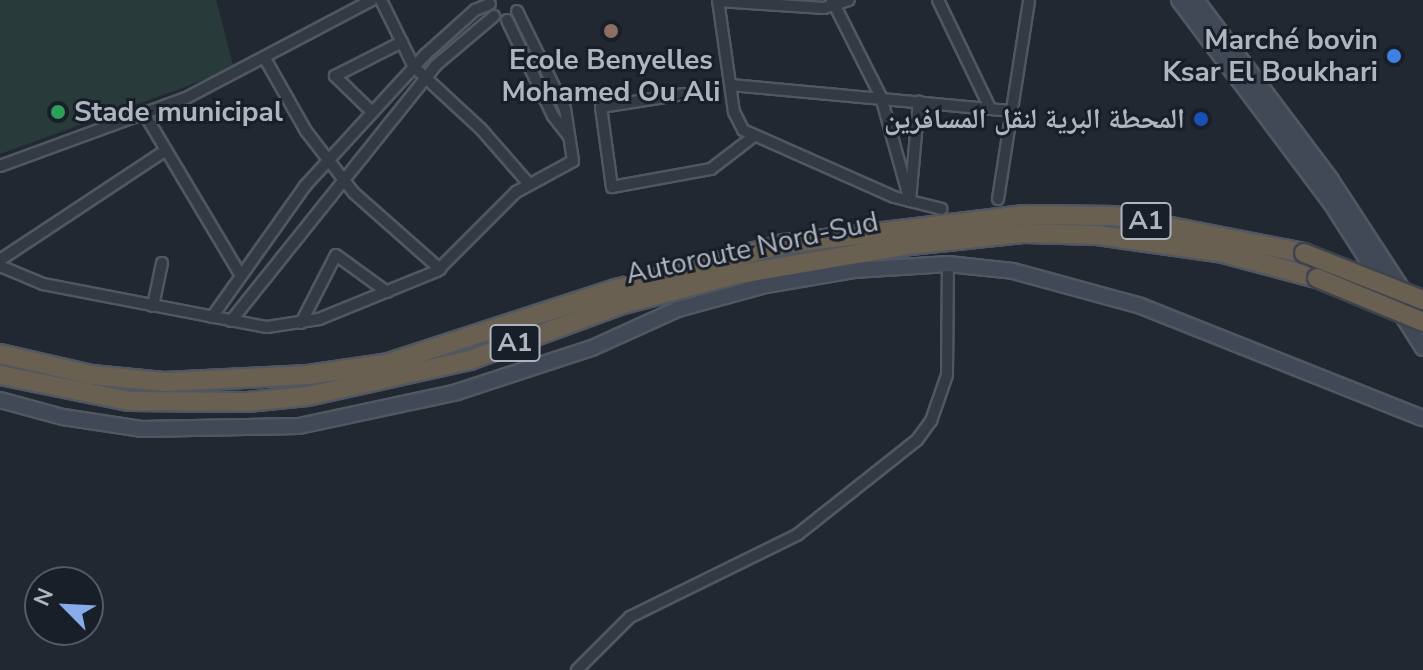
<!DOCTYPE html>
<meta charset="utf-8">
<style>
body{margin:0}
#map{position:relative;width:1423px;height:670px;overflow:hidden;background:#212832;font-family:"Nunito Sans","Noto Naskh Arabic",sans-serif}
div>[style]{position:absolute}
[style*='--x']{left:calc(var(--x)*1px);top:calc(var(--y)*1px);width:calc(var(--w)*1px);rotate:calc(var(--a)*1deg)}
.green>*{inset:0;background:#293a3a}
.roads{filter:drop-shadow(2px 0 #515761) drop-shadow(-2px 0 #515761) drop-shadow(0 2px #515761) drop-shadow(0 -2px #515761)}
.street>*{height:10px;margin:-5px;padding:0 5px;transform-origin:5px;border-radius:5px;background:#343a43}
.secondary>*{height:14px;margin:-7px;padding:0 7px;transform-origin:7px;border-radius:7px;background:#424956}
.highway>*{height:18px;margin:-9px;padding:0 9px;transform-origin:9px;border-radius:9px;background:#696052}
.bridges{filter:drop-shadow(2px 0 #3e444e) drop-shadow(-2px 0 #3e444e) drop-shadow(0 2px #3e444e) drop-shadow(0 -2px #3e444e)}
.highway-bridge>*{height:18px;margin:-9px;padding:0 9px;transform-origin:9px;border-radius:9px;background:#696052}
.dots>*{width:22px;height:22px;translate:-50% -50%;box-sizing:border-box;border:4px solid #191f28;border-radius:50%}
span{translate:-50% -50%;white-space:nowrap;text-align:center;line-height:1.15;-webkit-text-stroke:6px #191f28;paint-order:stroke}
.shield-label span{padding:2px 6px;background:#191f28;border:2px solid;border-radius:6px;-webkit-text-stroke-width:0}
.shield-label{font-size:26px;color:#aeb4c0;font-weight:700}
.poi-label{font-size:28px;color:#aeb4c0;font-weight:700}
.right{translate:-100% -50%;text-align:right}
.left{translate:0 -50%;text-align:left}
.street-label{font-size:28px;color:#aeb4c0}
.north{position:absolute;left:24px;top:566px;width:80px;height:80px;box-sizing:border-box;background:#191f28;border:2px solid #555b65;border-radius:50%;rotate:294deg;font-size:22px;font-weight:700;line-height:32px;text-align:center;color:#aeb4c0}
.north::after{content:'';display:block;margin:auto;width:28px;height:36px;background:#88abeb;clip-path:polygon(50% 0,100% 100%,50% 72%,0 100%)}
</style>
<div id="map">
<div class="green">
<div style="clip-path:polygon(0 0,216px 0,234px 69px,0 154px)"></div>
</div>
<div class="roads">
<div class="street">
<div style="--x:381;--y:0;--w:75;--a:63.8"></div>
<div style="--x:414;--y:67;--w:91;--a:42.8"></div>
<div style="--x:481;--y:129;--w:73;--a:48.9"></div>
<div style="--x:718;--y:0;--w:113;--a:81.9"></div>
<div style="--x:734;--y:112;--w:20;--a:63"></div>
<div style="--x:743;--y:130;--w:165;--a:23.9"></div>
<div style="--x:894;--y:197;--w:49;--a:14"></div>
<div style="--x:832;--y:0;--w:109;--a:63.2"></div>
<div style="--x:881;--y:97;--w:108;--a:74.4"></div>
<div style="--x:910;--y:201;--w:100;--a:-84.9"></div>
<div style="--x:938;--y:0;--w:120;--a:64.3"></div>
<div style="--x:718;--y:1;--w:106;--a:3.8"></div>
<div style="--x:824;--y:8;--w:26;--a:-18"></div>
<div style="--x:507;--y:20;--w:106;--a:64.4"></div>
<div style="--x:553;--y:116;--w:24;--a:52"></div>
<div style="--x:264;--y:57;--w:85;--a:60.4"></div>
<div style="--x:306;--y:131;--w:78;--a:52.3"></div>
<div style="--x:354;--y:193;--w:115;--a:41.5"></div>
<div style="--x:731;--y:85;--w:280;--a:5.3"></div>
<div style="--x:684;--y:94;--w:84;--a:171.1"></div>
<div style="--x:601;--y:107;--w:81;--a:82.2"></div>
<div style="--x:612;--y:187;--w:101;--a:-10.3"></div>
<div style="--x:711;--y:169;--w:54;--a:-37.5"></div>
<div style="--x:372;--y:112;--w:52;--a:-135.8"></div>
<div style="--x:335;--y:76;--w:75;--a:-26.9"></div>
<div style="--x:144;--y:113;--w:187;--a:59.2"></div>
<div style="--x:0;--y:166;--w:198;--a:-20.1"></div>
<div style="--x:186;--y:98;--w:210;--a:-27.8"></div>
<div style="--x:998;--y:199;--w:201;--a:-81.1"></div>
<div style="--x:0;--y:260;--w:199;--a:-33.5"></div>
<div style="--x:0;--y:266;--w:47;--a:22.7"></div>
<div style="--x:43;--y:284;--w:228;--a:10.9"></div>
<div style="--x:267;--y:327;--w:53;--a:-8.7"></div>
<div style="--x:319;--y:319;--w:127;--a:-22.1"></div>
<div style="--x:437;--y:271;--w:112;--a:-45"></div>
<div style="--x:516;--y:192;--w:65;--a:-28.5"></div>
<div style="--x:573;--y:161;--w:53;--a:-98.7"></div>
<div style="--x:565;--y:109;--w:109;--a:-116.1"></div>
<div style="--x:153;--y:306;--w:44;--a:-78.2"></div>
<div style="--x:212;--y:317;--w:161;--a:-54.6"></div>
<div style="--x:305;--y:186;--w:178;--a:-47.5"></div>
<div style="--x:425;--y:55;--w:67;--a:-42"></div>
<div style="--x:475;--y:10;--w:16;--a:-22"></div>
<div style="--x:231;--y:321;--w:328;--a:-51.3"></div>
<div style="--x:436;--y:65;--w:76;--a:-40.2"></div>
<div style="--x:301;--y:323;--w:76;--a:-62.8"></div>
<div style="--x:336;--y:255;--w:63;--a:36"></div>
<div style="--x:577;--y:670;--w:75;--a:-45"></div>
<div style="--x:630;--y:617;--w:186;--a:-26.2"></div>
<div style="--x:797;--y:535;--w:153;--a:-38.4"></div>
<div style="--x:917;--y:440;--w:24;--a:-54"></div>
<div style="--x:931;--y:421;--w:49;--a:-70.8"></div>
<div style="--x:947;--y:375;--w:111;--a:-89.5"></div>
</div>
<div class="secondary">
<div style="--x:1179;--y:0;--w:254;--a:53.2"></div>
<div style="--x:1331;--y:203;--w:98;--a:57.4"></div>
<div style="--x:1196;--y:0;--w:225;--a:53.1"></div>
<div style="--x:1331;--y:180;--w:168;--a:56.9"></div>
<div style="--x:1399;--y:310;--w:45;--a:57.7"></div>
<div style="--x:0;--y:400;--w:65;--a:15.1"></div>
<div style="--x:63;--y:417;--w:79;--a:8.7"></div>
<div style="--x:141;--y:429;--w:158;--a:-1.1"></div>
<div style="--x:299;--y:426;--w:162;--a:-12.1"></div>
<div style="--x:457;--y:392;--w:142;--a:-18.1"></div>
<div style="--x:592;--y:348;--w:94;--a:-24.4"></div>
<div style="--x:678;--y:309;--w:91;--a:-15.3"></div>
<div style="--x:766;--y:285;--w:89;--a:-9.7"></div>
<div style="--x:854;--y:270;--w:94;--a:-3.7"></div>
<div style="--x:948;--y:264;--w:65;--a:6.1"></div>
<div style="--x:1013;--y:271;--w:133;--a:15.3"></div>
<div style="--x:1141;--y:306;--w:303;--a:21.7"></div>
</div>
<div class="highway">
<div style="--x:0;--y:354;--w:94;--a:12.9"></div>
<div style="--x:92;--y:375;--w:72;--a:5.6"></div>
<div style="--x:164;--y:382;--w:144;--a:-2.8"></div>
<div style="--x:308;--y:375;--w:81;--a:-8.5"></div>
<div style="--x:388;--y:363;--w:240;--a:-18"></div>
<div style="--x:616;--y:289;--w:174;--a:-15"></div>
<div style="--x:784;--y:244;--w:242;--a:-6.9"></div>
<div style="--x:1024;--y:215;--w:91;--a:0.6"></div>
<div style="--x:1115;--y:216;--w:193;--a:11.1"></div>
<div style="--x:0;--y:375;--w:132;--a:11.4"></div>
<div style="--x:129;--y:401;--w:118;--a:0.5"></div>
<div style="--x:247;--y:402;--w:61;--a:-5.6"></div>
<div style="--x:308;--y:396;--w:166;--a:-12.5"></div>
<div style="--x:470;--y:360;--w:163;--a:-20.1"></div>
<div style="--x:623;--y:304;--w:115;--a:-14.6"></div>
<div style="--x:734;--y:275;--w:179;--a:-9.7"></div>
<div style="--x:910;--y:245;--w:116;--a:-6"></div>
<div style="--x:1025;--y:233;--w:72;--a:1.6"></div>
<div style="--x:1097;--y:235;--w:127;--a:8.1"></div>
<div style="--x:1223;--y:253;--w:97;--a:14.9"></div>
</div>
</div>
<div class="bridges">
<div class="highway-bridge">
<div style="--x:1304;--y:253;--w:128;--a:21.6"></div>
<div style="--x:1317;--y:278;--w:115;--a:22.5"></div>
</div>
</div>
<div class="dots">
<div style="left:611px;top:31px;background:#8d6e63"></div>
<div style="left:1394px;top:56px;background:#3f7fe0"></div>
<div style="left:58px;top:112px;background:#2e9e5b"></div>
<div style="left:1201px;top:119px;background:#1a4fb4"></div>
</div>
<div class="shield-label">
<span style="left:1146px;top:221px">A1</span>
<span style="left:515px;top:343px">A1</span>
</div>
<div class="poi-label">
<span class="right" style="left:1378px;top:56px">Marché bovin<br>Ksar El Boukhari</span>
<span style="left:611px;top:76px">Ecole Benyelles<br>Mohamed Ou Ali</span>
<span class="left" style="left:74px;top:112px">Stade municipal</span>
<span class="right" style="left:1185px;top:119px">المحطة البرية لنقل المسافرين</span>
</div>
<div class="street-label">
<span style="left:752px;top:248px;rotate:-12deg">Autoroute Nord-Sud</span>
</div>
<div class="north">N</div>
</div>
